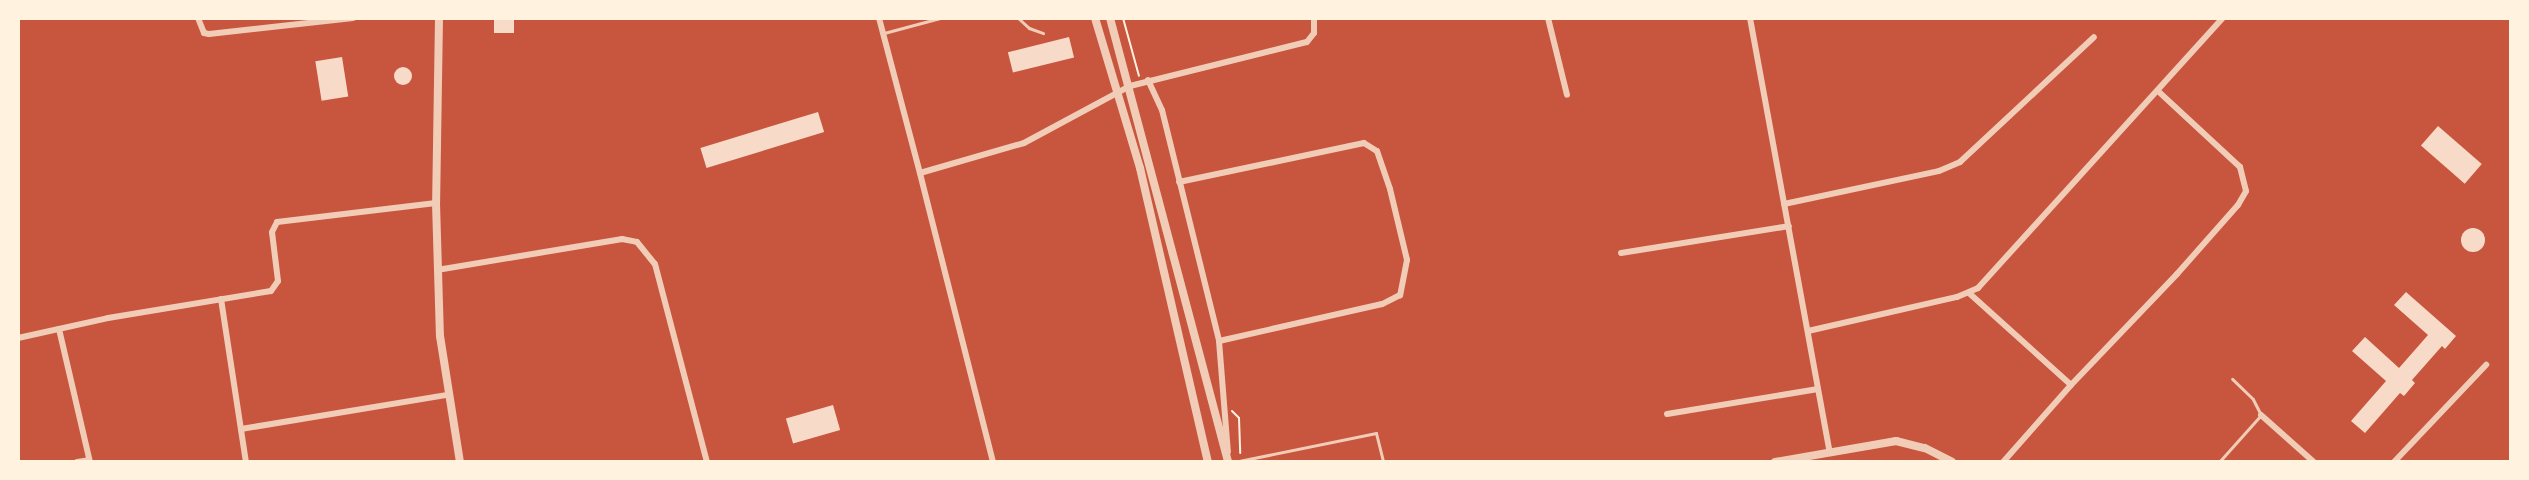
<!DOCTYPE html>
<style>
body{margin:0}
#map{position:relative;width:2529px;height:480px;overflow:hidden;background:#c8553d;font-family:"Exo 2",sans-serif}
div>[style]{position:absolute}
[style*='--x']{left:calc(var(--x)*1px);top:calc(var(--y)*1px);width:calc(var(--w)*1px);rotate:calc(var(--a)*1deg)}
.building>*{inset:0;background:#f7dbc8;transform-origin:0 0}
.round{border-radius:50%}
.path>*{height:2px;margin:-1px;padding:0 1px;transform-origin:1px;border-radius:1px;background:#fff3e0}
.service>*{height:3px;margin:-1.5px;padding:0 1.5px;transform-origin:1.5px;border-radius:1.5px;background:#f1ccb7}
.minor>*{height:6px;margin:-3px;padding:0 3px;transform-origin:3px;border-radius:3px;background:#f1ccb7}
.tertiary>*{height:8px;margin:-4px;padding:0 4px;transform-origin:4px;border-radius:4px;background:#f1ccb7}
span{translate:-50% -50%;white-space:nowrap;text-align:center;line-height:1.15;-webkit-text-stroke:4.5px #fff3e0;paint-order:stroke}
.frame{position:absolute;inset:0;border:20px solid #fff3e0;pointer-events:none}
</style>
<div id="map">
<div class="building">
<div style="left:494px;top:18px;width:20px;height:15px"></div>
<div style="left:1069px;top:37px;width:21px;height:63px;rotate:76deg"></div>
<div style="left:342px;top:57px;width:40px;height:27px;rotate:81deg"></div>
<div class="round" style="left:394px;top:67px;width:18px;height:18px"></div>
<div style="left:818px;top:112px;width:21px;height:123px;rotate:73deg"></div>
<div style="left:2438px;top:126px;width:58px;height:26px;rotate:41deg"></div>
<div class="round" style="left:2461px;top:228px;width:24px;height:24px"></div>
<div style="clip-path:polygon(2406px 292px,2456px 336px,2445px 349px,2442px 346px,2412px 380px,2415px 383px,2404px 396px,2400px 393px,2365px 433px,2351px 421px,2386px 381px,2352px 351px,2365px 337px,2399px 368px,2428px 335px,2394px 305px)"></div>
<div style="left:833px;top:405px;width:26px;height:49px;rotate:74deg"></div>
</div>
<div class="path">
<div style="--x:1123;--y:18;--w:60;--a:74.6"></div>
<div style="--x:1232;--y:411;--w:10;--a:45"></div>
<div style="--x:1239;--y:418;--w:35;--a:88"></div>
</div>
<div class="service">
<div style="--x:1018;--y:18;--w:15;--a:42"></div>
<div style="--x:1029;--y:28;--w:15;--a:20"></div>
<div style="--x:884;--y:33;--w:58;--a:-15"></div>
<div style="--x:1234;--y:462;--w:145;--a:-11.5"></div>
<div style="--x:1376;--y:433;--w:30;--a:76"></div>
<div style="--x:2219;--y:462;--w:63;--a:-48.2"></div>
<div style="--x:2261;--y:415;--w:18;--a:-117"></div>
<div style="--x:2253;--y:399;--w:29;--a:-136"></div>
</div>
<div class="minor">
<div style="--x:198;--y:18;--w:16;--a:68"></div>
<div style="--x:204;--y:33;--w:5;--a:11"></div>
<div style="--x:209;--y:34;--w:145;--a:-6.3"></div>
<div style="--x:879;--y:18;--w:160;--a:75.2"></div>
<div style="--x:1548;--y:18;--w:79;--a:76.1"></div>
<div style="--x:1750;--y:18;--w:441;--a:79.6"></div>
<div style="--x:1148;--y:80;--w:33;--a:65"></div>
<div style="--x:1162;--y:110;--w:238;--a:76.1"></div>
<div style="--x:1219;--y:341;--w:111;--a:85.4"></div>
<div style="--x:1179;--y:182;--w:189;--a:-11.9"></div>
<div style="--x:1364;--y:143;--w:15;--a:32"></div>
<div style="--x:1377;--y:151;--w:40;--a:71.1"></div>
<div style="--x:1390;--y:189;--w:73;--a:76.5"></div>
<div style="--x:1407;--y:260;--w:36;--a:101"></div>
<div style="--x:1400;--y:295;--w:20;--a:153"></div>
<div style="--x:1382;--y:304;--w:167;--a:167.2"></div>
<div style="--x:1784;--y:204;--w:158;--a:-12"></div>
<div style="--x:1939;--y:171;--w:23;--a:-23"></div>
<div style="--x:1960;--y:162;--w:183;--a:-43"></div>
<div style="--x:1621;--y:253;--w:170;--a:-9.1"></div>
<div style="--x:437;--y:270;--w:188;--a:-9.5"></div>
<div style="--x:622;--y:239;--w:15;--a:11"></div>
<div style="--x:637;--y:242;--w:28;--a:51"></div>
<div style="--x:655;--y:264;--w:205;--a:75.3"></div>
<div style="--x:1969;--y:293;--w:137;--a:42"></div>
<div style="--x:2071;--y:385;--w:103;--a:131.4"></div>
<div style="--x:221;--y:299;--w:165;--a:81.3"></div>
<div style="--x:59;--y:329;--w:137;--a:76.9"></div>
<div style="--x:1808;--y:331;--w:153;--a:-12.9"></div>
<div style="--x:1957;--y:297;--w:23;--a:-23"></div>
<div style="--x:1978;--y:288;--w:365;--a:-47.8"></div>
<div style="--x:18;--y:338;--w:92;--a:-12.5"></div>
<div style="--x:108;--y:318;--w:165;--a:-9.4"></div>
<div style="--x:271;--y:291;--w:12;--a:-55"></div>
<div style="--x:278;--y:281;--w:49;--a:-97"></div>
<div style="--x:272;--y:232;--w:11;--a:-63"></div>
<div style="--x:277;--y:222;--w:160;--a:-6.8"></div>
<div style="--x:2071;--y:385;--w:153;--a:-46.3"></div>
<div style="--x:2177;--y:274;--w:92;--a:-48.5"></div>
<div style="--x:2238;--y:205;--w:16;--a:-60"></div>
<div style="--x:2246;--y:191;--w:25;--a:-104"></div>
<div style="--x:2240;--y:167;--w:112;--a:-137.2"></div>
<div style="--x:1667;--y:414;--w:153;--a:-9.4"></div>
<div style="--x:2261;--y:415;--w:71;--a:41.6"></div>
<div style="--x:241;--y:429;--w:209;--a:-9.4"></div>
<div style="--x:77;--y:462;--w:12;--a:-9"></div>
<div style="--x:993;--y:462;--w:298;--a:-104.2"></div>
<div style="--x:920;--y:173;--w:108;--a:-16.1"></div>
<div style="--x:1024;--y:143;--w:120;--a:-28.3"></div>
<div style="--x:1130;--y:86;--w:182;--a:-14"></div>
<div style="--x:1307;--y:42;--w:11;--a:-52"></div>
<div style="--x:1314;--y:33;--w:15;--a:-90"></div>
<div style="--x:2394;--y:462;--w:134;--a:-46.5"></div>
</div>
<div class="tertiary">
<div style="--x:439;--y:18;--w:185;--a:90.9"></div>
<div style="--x:436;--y:203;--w:133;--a:88.3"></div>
<div style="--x:440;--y:336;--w:128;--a:81"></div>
<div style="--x:1095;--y:18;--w:157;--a:73.3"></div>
<div style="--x:1140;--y:168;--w:302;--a:77"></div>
<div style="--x:1110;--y:18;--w:459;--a:75.1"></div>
<div style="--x:1775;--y:462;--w:123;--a:-9.8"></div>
<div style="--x:1896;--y:441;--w:30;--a:14"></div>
<div style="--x:1925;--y:448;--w:30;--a:27"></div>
</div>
<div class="frame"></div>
</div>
